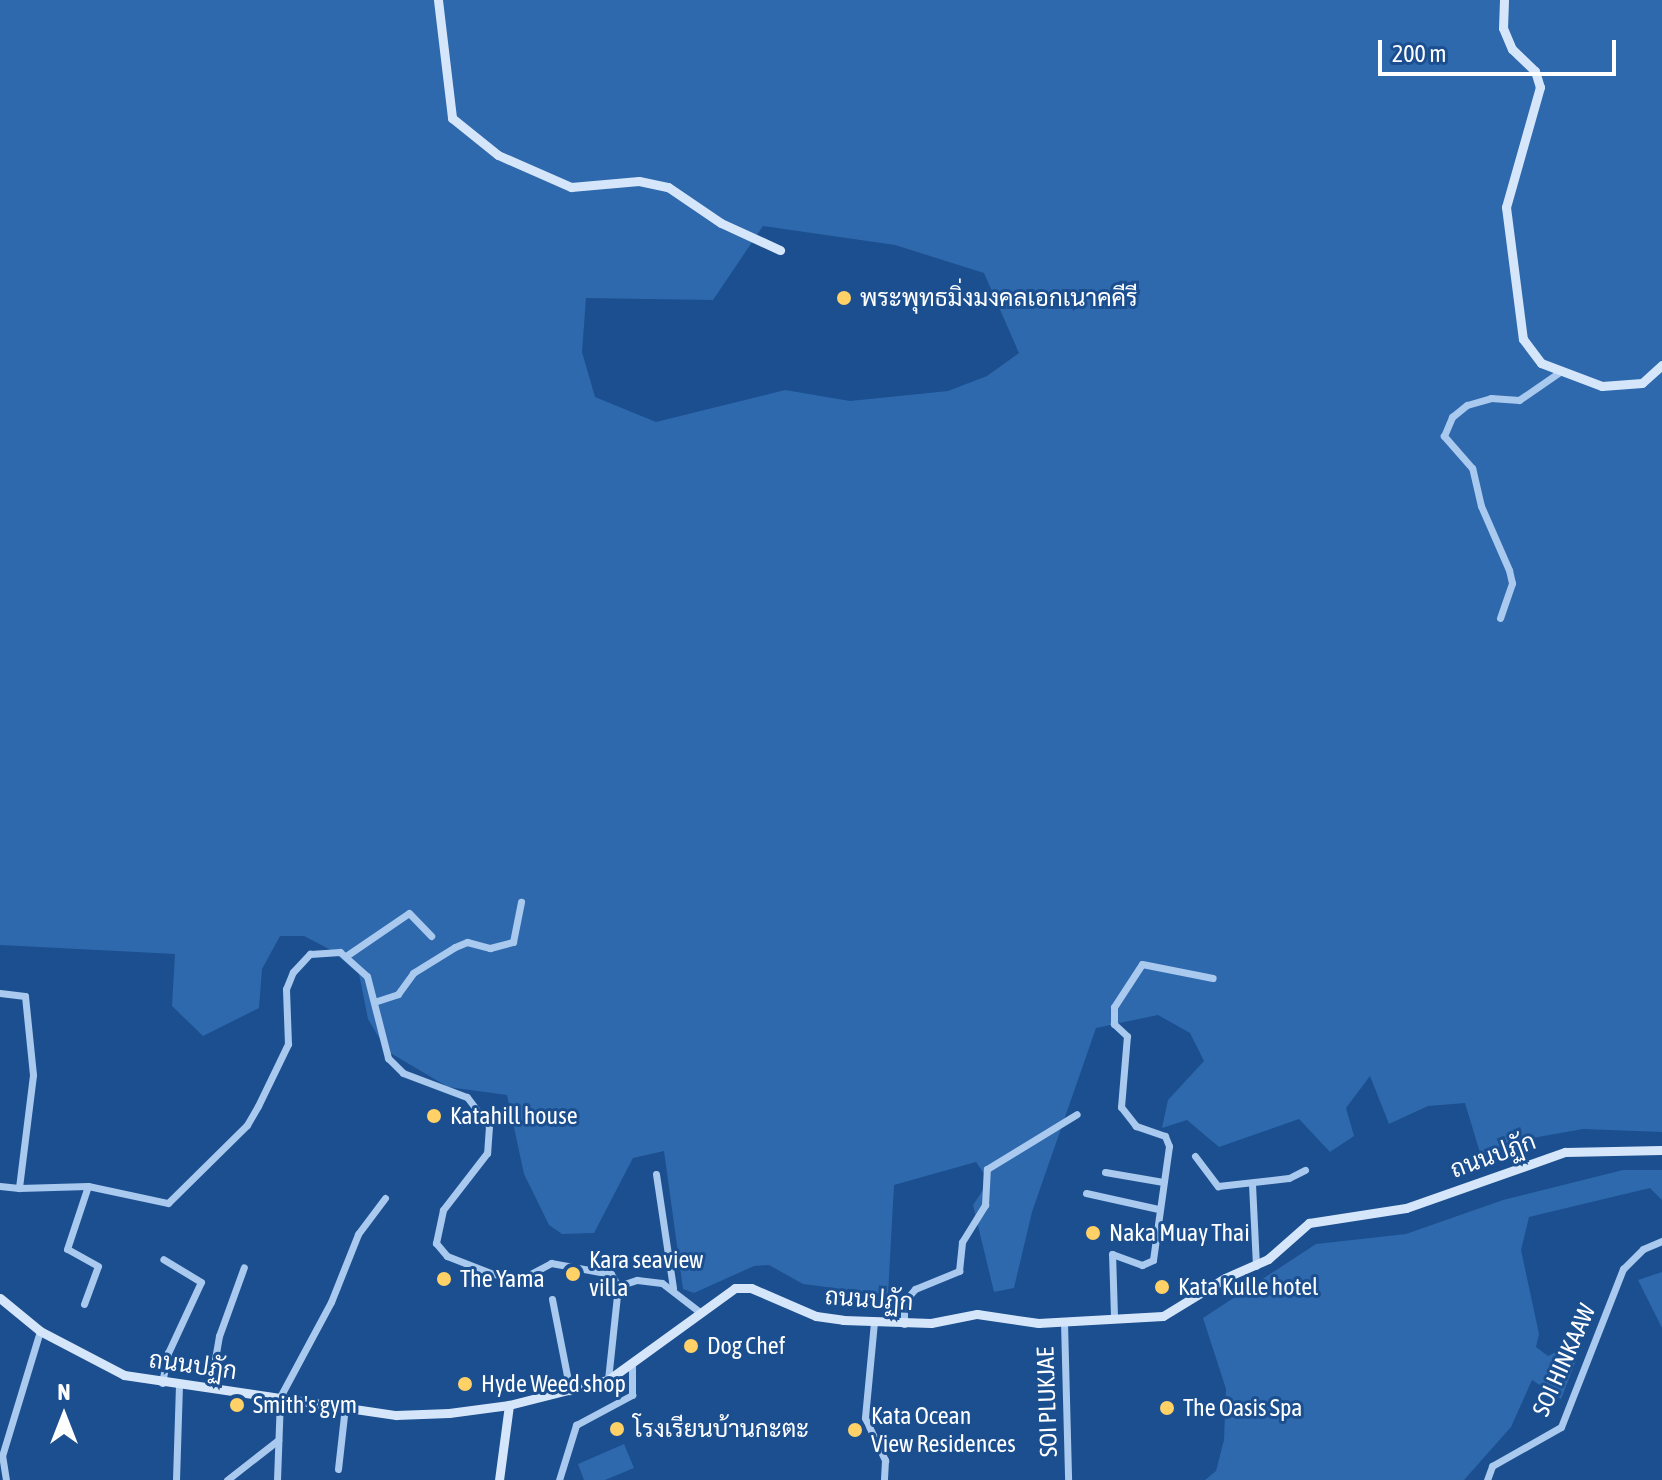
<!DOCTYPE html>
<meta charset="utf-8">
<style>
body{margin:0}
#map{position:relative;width:1662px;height:1480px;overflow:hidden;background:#1b4f8f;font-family:"Asap Condensed",Sarabun,sans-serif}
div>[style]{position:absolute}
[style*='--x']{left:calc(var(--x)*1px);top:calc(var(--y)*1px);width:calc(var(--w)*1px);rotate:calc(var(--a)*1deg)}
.green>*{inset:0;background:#2e69ad}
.street>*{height:7px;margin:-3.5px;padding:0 3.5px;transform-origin:3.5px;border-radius:3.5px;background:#a9c9ee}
.secondary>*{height:9px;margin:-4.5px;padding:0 4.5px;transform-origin:4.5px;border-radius:4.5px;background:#d6e6fa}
.dots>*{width:22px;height:22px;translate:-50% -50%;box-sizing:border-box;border:4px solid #1b4f8f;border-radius:50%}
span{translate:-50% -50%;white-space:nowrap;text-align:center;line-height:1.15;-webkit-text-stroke:6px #1b4f8f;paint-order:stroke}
.poi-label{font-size:24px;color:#fff}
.left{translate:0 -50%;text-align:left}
.street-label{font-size:24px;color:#fff}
.north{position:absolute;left:24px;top:1376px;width:80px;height:80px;-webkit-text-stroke:6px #1b4f8f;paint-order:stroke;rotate:0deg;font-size:22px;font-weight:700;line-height:32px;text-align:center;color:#fff}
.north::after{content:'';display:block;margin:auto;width:28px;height:36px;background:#fff;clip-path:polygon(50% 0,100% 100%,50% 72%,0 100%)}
.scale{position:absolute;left:1378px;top:40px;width:238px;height:36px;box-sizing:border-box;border:4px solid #fff;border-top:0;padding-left:10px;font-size:24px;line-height:28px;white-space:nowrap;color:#fff;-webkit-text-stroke:6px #1b4f8f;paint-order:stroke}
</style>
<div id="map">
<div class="green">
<div style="clip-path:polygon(evenodd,0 0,1662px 0,1662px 1132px,1583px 1129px,1510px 1142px,1481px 1156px,1465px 1103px,1428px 1106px,1389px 1124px,1370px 1076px,1346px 1108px,1354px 1136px,1330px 1152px,1299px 1119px,1219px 1147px,1187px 1120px,1162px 1128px,1168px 1100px,1204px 1061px,1190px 1033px,1158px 1015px,1096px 1028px,1032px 1212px,1014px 1288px,994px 1292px,973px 1205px,989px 1181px,976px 1162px,894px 1185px,888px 1295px,803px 1284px,769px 1265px,754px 1266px,694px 1293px,683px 1289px,664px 1151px,633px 1158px,594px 1233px,562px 1234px,549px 1225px,524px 1174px,507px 1095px,448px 1087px,387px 1051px,368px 1019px,359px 974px,331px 950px,304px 936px,280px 936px,262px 969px,259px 1008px,203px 1036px,172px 1006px,175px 954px,0 945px,0 0,763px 226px,895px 245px,984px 273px,1019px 353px,987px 376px,948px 391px,850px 401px,785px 390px,656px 422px,595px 397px,582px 352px,586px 298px,713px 300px,763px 226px)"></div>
<div style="clip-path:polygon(1623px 1170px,1662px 1170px,1662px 1200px,1650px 1188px,1529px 1217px,1521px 1250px,1539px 1334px,1536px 1347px,1548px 1356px,1566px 1347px,1578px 1355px,1561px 1399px,1532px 1380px,1511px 1427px,1464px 1480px,1205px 1480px,1216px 1471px,1224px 1440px,1226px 1389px,1203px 1318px,1316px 1244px,1406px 1234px,1503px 1200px)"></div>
<div style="clip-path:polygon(1662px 1272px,1662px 1328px,1638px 1280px)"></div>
<div style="clip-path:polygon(624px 1444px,634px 1468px,605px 1480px,584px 1480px,578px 1464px)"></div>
</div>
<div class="street">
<div style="--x:1500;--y:618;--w:37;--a:-71"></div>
<div style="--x:1512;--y:583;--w:13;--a:-103"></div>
<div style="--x:1509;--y:570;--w:70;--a:-113.6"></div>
<div style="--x:1481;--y:506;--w:39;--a:-103"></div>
<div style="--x:1472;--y:468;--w:43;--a:-131.2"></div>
<div style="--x:1444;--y:436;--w:21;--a:-67"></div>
<div style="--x:1452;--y:417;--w:19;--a:-39"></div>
<div style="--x:1467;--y:405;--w:25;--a:-16"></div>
<div style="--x:1491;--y:398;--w:28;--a:4"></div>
<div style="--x:1519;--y:400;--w:51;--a:-34.6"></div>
<div style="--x:346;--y:956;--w:76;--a:-34.3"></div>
<div style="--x:409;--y:913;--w:32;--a:46"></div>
<div style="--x:0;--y:993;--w:25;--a:7"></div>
<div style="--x:25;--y:996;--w:79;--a:84.2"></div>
<div style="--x:33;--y:1075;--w:114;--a:97.1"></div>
<div style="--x:19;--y:1188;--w:69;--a:-1.7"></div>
<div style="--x:88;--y:1186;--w:82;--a:12"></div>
<div style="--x:168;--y:1203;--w:111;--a:-44.6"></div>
<div style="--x:247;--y:1125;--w:22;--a:-60"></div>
<div style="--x:258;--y:1106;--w:69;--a:-64.2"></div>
<div style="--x:288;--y:1044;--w:55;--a:-92.1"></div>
<div style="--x:286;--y:989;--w:18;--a:-68"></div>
<div style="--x:293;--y:972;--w:25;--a:-47"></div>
<div style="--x:310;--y:954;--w:30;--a:-4"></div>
<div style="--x:340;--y:952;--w:36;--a:42"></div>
<div style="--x:367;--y:976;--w:85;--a:75.6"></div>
<div style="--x:388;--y:1058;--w:21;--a:45"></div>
<div style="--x:403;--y:1073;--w:68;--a:20.6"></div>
<div style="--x:467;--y:1097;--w:36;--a:53"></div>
<div style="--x:489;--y:1126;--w:27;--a:94"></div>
<div style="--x:487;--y:1153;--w:72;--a:127.7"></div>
<div style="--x:443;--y:1210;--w:34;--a:102"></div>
<div style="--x:436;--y:1243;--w:17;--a:50"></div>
<div style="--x:447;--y:1256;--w:49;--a:21.4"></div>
<div style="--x:493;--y:1274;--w:30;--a:8"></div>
<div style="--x:523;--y:1278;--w:32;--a:-28"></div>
<div style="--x:551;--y:1263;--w:61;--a:10.4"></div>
<div style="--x:611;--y:1274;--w:14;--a:60"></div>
<div style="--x:618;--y:1286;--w:95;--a:96.1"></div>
<div style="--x:374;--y:1002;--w:25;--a:-18"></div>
<div style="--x:398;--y:994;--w:26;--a:-54"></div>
<div style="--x:413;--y:973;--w:49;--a:-31.8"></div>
<div style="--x:455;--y:947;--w:13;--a:-23"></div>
<div style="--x:467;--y:942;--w:24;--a:15"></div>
<div style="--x:490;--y:948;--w:24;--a:-15"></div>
<div style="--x:513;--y:942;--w:41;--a:-78.7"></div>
<div style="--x:1195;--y:1156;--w:38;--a:53"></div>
<div style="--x:1218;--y:1186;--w:71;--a:-6.4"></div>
<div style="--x:1289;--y:1178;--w:18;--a:-27"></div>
<div style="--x:1105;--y:1172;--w:59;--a:9.8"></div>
<div style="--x:656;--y:1174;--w:115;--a:81.5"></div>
<div style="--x:1252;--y:1184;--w:82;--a:87.2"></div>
<div style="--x:0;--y:1186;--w:19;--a:6"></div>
<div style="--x:1086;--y:1193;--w:74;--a:12.5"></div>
<div style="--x:618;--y:1286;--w:20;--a:-18"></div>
<div style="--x:637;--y:1280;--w:25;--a:7"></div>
<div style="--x:662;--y:1283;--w:49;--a:37.6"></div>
<div style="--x:552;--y:1299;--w:94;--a:78.9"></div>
<div style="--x:84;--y:1304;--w:40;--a:-69.8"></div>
<div style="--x:98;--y:1266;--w:35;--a:-151"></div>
<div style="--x:67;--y:1249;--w:66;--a:-71.6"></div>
<div style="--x:1114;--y:1316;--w:62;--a:-91.8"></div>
<div style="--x:1112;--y:1254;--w:32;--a:20"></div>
<div style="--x:1142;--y:1265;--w:12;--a:-24"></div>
<div style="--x:1153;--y:1260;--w:115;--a:-82"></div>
<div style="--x:1169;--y:1146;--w:11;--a:-112"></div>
<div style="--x:1165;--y:1136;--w:31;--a:-161"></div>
<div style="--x:1136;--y:1126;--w:24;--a:-128"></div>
<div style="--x:1121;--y:1107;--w:71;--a:-85.2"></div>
<div style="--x:1127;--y:1036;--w:18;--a:-137"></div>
<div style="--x:1114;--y:1024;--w:17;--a:-90"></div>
<div style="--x:1114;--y:1007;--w:51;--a:-56.9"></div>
<div style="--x:1142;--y:964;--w:72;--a:11.2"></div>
<div style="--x:874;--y:1322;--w:96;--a:95.4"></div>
<div style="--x:865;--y:1418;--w:47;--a:64.5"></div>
<div style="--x:885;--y:1460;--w:20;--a:93"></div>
<div style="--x:1064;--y:1322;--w:158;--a:88.5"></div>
<div style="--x:904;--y:1324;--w:22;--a:-90"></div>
<div style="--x:904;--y:1302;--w:17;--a:-50"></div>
<div style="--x:915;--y:1289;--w:48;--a:-22.2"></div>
<div style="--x:959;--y:1271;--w:29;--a:-84"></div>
<div style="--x:962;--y:1242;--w:44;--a:-58.1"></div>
<div style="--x:985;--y:1205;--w:36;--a:-87"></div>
<div style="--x:987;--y:1169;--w:105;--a:-31.4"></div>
<div style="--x:162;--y:1383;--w:31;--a:-79"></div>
<div style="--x:168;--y:1353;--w:78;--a:-65.1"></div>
<div style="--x:201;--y:1282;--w:44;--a:-148.8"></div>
<div style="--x:210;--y:1388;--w:53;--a:-80.2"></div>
<div style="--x:219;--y:1336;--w:73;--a:-70.1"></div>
<div style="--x:338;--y:1469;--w:62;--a:-83.6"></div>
<div style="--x:6;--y:1480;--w:24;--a:-99"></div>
<div style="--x:2;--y:1456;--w:131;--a:-73.1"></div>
<div style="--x:176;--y:1480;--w:95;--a:-88.2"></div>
<div style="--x:227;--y:1480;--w:65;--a:-38.1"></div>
<div style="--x:277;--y:1480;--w:83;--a:-87.9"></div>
<div style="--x:280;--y:1397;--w:108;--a:-61.8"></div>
<div style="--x:331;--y:1302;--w:73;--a:-68.3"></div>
<div style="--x:358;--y:1234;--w:45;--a:-53.1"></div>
<div style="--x:559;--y:1480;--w:58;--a:-72.8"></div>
<div style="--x:576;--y:1425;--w:64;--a:-28.2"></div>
<div style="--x:632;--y:1395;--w:28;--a:-90"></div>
<div style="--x:1487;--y:1480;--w:15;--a:-70"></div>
<div style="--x:1492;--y:1466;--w:79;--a:-29.5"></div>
<div style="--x:1561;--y:1427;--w:170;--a:-68.6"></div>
<div style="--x:1623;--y:1269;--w:28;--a:-45"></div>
<div style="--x:1643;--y:1249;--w:21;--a:-23"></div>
</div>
<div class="secondary">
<div style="--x:438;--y:0;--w:119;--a:83.2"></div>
<div style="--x:452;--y:118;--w:59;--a:38.8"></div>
<div style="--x:498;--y:155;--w:80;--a:23.7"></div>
<div style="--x:571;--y:187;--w:68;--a:-5"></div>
<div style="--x:639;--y:181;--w:30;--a:12"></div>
<div style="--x:668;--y:187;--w:64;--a:34.2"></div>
<div style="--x:721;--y:223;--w:65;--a:24.6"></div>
<div style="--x:1504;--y:0;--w:28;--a:92"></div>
<div style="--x:1503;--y:28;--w:23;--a:67"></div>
<div style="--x:1512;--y:49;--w:32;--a:44"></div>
<div style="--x:1535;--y:71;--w:17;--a:73"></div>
<div style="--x:1540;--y:87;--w:125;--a:105.8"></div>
<div style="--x:1506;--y:207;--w:133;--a:82.7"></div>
<div style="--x:1523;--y:339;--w:30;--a:53"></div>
<div style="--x:1541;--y:363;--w:65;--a:20.7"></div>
<div style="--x:1602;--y:386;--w:40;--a:-4.3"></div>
<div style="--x:1642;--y:383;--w:27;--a:-42"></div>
<div style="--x:0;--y:1298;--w:52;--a:39.5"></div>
<div style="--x:40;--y:1331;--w:95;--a:27.6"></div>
<div style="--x:124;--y:1375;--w:275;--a:8.4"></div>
<div style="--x:396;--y:1415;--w:53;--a:-2.2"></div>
<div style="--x:449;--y:1413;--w:61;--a:-7.6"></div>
<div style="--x:509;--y:1405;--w:102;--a:-14.2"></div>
<div style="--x:608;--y:1380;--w:157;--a:-35.9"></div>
<div style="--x:735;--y:1288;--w:16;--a:0"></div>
<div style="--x:751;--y:1288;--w:71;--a:23.3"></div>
<div style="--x:816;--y:1316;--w:27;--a:8"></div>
<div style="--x:843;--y:1320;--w:88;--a:2"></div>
<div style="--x:931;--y:1323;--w:47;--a:-11.1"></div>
<div style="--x:977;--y:1314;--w:62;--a:8.4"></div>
<div style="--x:1038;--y:1323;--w:125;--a:-3.2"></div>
<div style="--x:1163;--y:1316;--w:73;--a:-31.5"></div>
<div style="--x:1225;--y:1278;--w:47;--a:-23.8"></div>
<div style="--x:1268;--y:1259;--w:55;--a:-41.3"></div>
<div style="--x:1309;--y:1223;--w:98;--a:-8.8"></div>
<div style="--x:1406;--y:1208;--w:169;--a:-19.4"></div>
<div style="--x:1565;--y:1152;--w:97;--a:-1.2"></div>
<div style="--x:499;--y:1480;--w:76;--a:-82.4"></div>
</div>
<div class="dots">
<div style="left:844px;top:298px;background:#ffd166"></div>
<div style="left:434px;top:1116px;background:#ffd166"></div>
<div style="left:1093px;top:1233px;background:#ffd166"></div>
<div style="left:573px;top:1274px;background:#ffd166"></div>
<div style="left:444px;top:1279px;background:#ffd166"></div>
<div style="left:1162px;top:1287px;background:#ffd166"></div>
<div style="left:691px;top:1346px;background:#ffd166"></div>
<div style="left:465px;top:1384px;background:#ffd166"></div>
<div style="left:237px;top:1405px;background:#ffd166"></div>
<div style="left:1167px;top:1408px;background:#ffd166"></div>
<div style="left:617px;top:1429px;background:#ffd166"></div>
<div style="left:855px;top:1430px;background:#ffd166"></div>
</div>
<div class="poi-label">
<span class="left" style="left:860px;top:298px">พระพุทธมิ่งมงคลเอกเนาคคีรี</span>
<span class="left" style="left:450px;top:1116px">Katahill house</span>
<span class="left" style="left:1109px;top:1233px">Naka Muay Thai</span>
<span class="left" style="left:589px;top:1274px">Kara seaview<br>villa</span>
<span class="left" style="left:460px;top:1279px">The Yama</span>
<span class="left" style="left:1178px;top:1287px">Kata Kulle hotel</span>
<span class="left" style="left:707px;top:1346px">Dog Chef</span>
<span class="left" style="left:481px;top:1384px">Hyde Weed shop</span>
<span class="left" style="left:253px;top:1405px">Smith's gym</span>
<span class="left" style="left:1183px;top:1408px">The Oasis Spa</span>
<span class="left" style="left:871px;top:1430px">Kata Ocean<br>View Residences</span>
<span class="left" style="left:633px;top:1429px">โรงเรียนบ้านกะตะ</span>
</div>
<div class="street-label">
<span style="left:1493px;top:1155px;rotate:-20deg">ถนนปฏัก</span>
<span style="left:869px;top:1299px;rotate:4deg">ถนนปฏัก</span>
<span style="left:1564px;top:1360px;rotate:-66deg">SOI HINKAAW</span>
<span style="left:193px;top:1365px;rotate:8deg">ถนนปฏัก</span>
<span style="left:1047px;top:1402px;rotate:-92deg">SOI PLUKJAE</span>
</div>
<div class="north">N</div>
<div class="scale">200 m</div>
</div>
